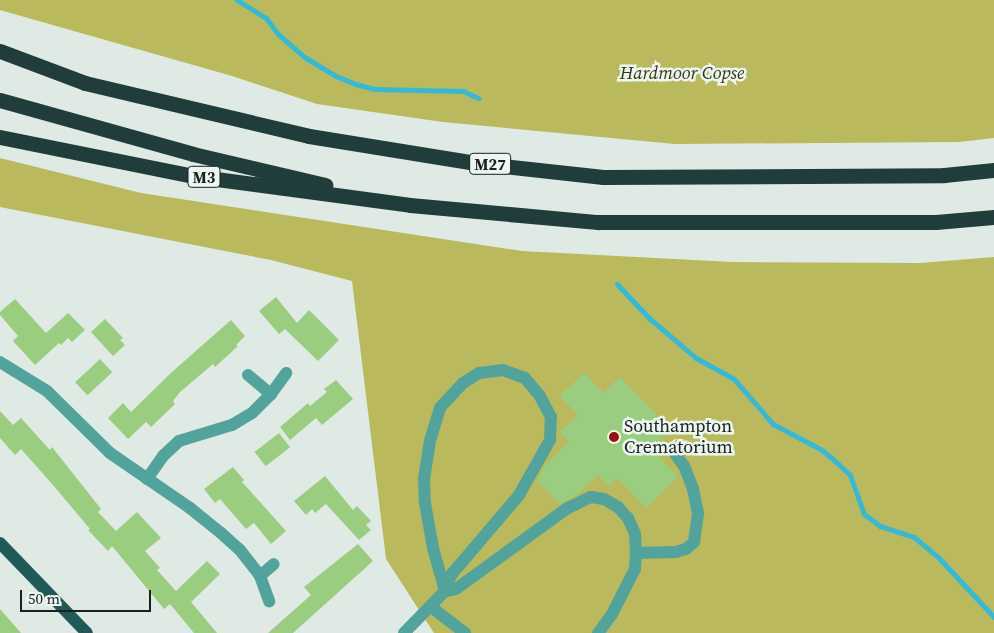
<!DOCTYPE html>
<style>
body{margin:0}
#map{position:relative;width:994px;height:633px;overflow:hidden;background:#e0eae4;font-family:"Source Serif 4",serif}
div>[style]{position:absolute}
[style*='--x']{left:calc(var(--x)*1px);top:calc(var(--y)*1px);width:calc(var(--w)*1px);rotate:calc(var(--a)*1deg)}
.forest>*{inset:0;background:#bab95d}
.stream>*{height:5px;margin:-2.5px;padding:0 2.5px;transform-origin:2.5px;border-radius:2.5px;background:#36b9d5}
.building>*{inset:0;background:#9bcd81;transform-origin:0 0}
.minor>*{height:12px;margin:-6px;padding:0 6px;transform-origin:6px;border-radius:6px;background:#53a39d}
.major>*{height:12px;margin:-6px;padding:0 6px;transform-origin:6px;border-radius:6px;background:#205956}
.highway>*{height:15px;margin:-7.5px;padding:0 7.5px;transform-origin:7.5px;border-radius:7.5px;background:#213d3b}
.dots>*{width:14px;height:14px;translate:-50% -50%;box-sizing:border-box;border:2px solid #edf7f2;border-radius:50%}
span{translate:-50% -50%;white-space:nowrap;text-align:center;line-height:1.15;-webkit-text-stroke:5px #edf7f2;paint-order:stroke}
.shield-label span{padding:1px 4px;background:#edf7f2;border:1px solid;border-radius:4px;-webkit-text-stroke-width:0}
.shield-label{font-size:16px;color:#1b1f1d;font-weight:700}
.park-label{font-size:18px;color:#383710;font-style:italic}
.poi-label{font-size:18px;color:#1b1f1d}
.left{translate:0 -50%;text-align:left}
.scale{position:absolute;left:20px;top:590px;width:131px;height:22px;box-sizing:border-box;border:2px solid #1b1f1d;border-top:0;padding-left:6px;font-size:15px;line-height:18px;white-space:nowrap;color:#1b1f1d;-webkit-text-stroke:4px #edf7f2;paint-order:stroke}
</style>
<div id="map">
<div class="forest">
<div style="clip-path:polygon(0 0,994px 0,994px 138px,959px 142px,675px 144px,443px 122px,317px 104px,232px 76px,0 10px)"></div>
<div style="clip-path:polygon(0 158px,141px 193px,522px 251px,732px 262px,921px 263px,994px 257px,994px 633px,434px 633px,386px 559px,352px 281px,271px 260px,0 207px)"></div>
</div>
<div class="stream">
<div style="--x:237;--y:0;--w:34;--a:32"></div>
<div style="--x:266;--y:18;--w:20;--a:53"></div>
<div style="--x:278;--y:34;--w:37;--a:41"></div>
<div style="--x:306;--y:58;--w:35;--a:31"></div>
<div style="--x:336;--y:76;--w:22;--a:22"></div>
<div style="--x:356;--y:84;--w:18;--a:16"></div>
<div style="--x:373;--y:89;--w:90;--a:1.3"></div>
<div style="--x:463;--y:91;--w:17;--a:25"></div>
<div style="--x:617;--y:284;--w:47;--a:46.7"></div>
<div style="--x:649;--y:318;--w:62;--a:40.4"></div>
<div style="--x:696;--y:358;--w:43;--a:28.9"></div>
<div style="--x:734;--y:379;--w:60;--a:49.1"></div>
<div style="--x:773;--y:424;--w:55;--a:28"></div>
<div style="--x:822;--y:450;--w:16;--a:40"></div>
<div style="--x:834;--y:460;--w:22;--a:43"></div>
<div style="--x:850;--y:475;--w:41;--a:70.3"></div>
<div style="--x:864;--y:514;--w:20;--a:37"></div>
<div style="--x:880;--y:526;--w:36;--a:18"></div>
<div style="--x:914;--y:537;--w:31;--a:40"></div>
<div style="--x:938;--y:557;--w:82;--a:47"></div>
</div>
<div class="building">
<div style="clip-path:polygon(276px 297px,297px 323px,309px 310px,339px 340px,318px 361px,285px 329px,279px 334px,259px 311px)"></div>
<div style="clip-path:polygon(15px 299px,46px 333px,68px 313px,85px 330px,72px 342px,68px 338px,61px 345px,59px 343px,35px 365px,13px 341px,18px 336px,0 315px,0 312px)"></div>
<div style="clip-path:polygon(105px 319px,123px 338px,120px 340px,125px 345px,113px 356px,91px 332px)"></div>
<div style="clip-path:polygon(231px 320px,245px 336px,236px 345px,238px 346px,215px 367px,213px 364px,180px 392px,173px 401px,175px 404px,151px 427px,146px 422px,128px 439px,108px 418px,123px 403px,131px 412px,172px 372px)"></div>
<div style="left:100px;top:359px;width:18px;height:34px;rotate:47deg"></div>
<div style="clip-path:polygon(584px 373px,603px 393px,620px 377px,671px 430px,651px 449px,678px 477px,646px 508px,617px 478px,609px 486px,598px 475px,577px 495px,560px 504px,537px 480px,546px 464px,569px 442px,560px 432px,578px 415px,560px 396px)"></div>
<div style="clip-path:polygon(336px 380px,353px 399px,322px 425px,316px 418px,290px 440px,280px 427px,308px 403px,310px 406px,327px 392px,324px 389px)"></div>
<div style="clip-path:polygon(0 411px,13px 425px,21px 418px,50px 450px,52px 447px,101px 509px,98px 512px,116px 531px,137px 512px,161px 538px,145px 551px,160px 568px,157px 570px,176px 591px,207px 561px,220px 574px,191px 602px,217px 633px,194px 633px,170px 604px,164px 609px,112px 546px,108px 551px,88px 530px,90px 529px,53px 485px,21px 449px,15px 455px,0 438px)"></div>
<div style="left:279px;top:433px;width:18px;height:31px;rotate:52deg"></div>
<div style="clip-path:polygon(233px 467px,244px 480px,242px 482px,286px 531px,271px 544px,254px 523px,246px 529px,220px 499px,215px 503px,204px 489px)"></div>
<div style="clip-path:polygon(325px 476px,353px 510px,357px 506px,371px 521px,366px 525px,371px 530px,359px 540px,326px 504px,315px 513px,312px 509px,306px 515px,294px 501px)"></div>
<div style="clip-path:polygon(358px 544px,373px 561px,293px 633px,268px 633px,311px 595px,304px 587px)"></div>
<div style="clip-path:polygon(0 609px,21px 633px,0 633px)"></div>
</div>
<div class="minor">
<div style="--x:0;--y:362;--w:55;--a:31.7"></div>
<div style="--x:47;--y:391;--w:88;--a:44.5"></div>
<div style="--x:110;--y:453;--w:97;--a:34.5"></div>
<div style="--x:190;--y:508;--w:40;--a:39"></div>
<div style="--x:221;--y:533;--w:25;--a:42"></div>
<div style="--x:240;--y:550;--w:33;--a:52"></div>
<div style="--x:260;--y:576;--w:27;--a:70"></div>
<div style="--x:248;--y:375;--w:30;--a:40"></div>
<div style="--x:147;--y:479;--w:28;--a:-55"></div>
<div style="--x:163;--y:456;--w:22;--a:-43"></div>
<div style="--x:179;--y:441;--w:55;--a:-16.8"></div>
<div style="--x:232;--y:425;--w:23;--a:-31"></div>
<div style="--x:252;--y:413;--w:27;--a:-45"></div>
<div style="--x:271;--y:394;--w:26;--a:-54"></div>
<div style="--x:636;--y:553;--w:40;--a:-1.4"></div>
<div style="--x:676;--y:552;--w:10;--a:-17"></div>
<div style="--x:686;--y:549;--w:11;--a:-41"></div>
<div style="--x:694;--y:542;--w:29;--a:-82"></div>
<div style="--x:698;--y:513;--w:25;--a:-102"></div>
<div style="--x:693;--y:489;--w:25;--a:-111"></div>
<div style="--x:684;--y:466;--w:22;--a:-126"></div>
<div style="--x:260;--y:576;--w:18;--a:-41"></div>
<div style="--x:445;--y:591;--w:11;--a:-10"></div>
<div style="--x:456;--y:589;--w:136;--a:-36"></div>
<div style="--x:566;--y:509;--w:28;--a:-26"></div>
<div style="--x:591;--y:497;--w:13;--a:9"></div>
<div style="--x:604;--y:499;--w:16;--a:30"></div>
<div style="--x:618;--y:507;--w:15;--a:48"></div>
<div style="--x:628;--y:518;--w:17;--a:66"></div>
<div style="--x:635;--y:534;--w:19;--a:87"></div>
<div style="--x:636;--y:553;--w:16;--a:94"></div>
<div style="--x:635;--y:569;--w:51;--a:117.1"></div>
<div style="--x:612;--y:614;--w:24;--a:126"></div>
<div style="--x:431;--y:607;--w:43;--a:37.4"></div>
<div style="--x:404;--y:633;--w:59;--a:-45.7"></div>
<div style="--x:445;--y:591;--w:17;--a:-69"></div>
<div style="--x:451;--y:575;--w:105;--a:-49.6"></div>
<div style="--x:519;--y:495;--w:63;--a:-60.6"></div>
<div style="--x:550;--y:440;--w:23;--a:-88"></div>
<div style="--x:551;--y:417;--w:24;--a:-118"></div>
<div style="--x:540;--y:396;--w:23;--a:-130"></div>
<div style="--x:525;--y:378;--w:23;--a:-160"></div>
<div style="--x:503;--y:370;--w:24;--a:173"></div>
<div style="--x:479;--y:373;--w:19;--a:148"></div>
<div style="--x:463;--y:383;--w:34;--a:133"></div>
<div style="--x:440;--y:408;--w:34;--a:107"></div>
<div style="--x:430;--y:441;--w:37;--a:99"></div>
<div style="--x:424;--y:478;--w:25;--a:88"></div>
<div style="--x:425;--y:503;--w:46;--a:79.9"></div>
<div style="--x:433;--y:548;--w:45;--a:74.4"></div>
</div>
<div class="major">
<div style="--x:0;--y:543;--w:125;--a:46"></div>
</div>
<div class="highway">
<div style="--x:0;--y:51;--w:91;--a:20.6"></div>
<div style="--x:85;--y:83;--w:230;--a:13.3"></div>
<div style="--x:309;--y:136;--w:169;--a:9.2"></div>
<div style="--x:476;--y:163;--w:128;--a:6.3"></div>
<div style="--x:603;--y:177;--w:341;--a:-0.3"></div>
<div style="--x:944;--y:175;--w:50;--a:-5.7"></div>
<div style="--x:0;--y:100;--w:200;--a:15.6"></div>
<div style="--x:193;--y:154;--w:136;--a:13.2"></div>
<div style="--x:0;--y:137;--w:198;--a:11.4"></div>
<div style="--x:194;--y:176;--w:218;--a:7.6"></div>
<div style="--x:410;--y:205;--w:189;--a:5.2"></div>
<div style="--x:598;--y:222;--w:338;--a:0"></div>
<div style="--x:936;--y:222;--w:58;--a:-4.9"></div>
</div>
<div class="dots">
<div style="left:614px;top:437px;background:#a2080c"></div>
</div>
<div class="shield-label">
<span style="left:490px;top:164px">M27</span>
<span style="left:204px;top:177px">M3</span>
</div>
<div class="park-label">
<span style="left:682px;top:73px">Hardmoor Copse</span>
</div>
<div class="poi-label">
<span class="left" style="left:624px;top:437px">Southampton<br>Crematorium</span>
</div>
<div class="scale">50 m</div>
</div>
